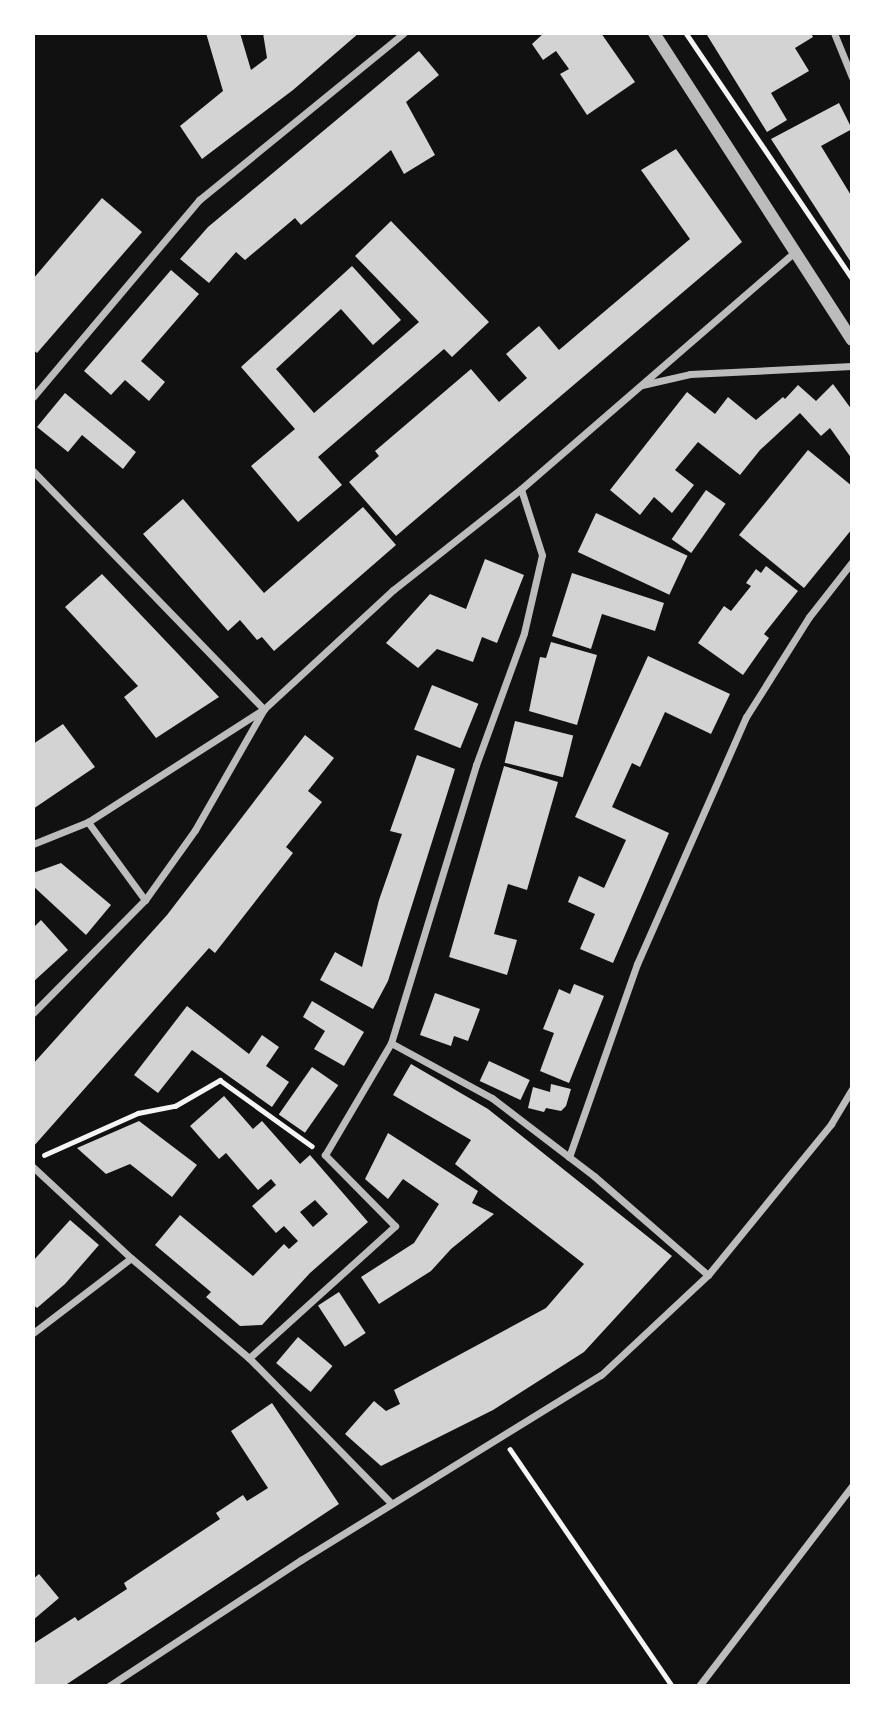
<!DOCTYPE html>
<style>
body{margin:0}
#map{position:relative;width:885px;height:1719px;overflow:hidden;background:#111;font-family:Jost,sans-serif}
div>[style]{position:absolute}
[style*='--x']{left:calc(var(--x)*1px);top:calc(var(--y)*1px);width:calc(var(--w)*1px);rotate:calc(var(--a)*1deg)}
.building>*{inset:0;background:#d3d3d3;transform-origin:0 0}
.path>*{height:4.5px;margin:-2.25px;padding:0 2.25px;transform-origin:2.25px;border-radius:2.25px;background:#f5f5f5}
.minor>*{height:7px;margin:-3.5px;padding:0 3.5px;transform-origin:3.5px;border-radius:3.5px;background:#bcbcbc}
.tertiary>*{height:12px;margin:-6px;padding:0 6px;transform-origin:6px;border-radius:6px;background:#bcbcbc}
span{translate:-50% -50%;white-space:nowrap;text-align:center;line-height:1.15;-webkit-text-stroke:5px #fff;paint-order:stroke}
.frame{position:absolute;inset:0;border:35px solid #fff;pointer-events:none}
</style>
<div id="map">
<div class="building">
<div style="clip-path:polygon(206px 33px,240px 33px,251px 70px,267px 58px,263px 33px,359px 33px,293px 90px,202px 159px,180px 126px,223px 91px)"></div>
<div style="clip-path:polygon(544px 33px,601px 33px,635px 82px,587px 115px,560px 74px,569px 69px,556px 51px,543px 60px,532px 44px)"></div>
<div style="clip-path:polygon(711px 33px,811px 33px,813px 37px,795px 48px,809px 71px,771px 93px,787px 120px,767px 132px,707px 35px)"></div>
<div style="clip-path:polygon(419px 51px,439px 75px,406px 102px,435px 155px,404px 174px,391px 150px,301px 225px,295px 218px,245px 260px,236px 252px,209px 283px,180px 259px,208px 227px)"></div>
<div style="clip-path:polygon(839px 103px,852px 129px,821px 146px,852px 197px,852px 264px,771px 139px)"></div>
<div style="clip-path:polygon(676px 149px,742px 242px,396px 536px,349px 482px,379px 456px,375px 451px,471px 369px,499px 402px,527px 378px,506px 354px,539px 326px,559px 350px,690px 239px,641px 170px)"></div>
<div style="clip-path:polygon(102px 198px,142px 232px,37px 353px,33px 350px,33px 279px)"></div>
<div style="clip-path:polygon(391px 221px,489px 322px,452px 357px,444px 349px,318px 457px,342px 485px,298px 522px,251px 466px,295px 429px,241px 367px,352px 266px,401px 320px,373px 345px,341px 309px,276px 369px,314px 413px,419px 322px,355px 256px)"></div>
<div style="clip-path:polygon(171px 270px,199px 294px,141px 361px,165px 382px,149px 401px,125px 380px,111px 395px,84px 371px)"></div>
<div style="clip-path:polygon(833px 384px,852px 410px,852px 459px,830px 428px,821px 436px,800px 413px,760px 450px,740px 475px,698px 442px,675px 470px,694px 485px,672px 513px,654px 497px,640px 515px,610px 490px,687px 392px,715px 414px,728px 397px,756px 420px,783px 397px,785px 399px,798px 385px,816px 401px)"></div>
<div style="clip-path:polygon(65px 393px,136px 452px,123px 469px,82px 435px,68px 452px,37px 427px)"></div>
<div style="clip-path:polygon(808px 450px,852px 486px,852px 529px,804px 588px,739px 535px)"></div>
<div style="left:706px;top:490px;width:24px;height:60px;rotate:35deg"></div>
<div style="clip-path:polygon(183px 499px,264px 593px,363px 507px,396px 545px,274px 651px,262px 637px,257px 640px,240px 620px,228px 631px,143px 534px)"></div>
<div style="left:596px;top:513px;width:101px;height:43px;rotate:25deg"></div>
<div style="clip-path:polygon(485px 559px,524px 575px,497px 643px,482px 637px,473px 662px,437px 649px,418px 668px,386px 643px,430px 594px,466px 609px)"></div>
<div style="clip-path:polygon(766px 566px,798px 591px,764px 634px,769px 638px,743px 675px,698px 643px,724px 606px,731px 611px,751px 586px,746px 583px,756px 569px,761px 573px)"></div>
<div style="clip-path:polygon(572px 573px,664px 603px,655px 631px,602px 614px,591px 649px,552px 636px)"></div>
<div style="clip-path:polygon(102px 574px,219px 697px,156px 738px,124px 697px,138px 686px,65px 607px)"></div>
<div style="clip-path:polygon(551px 642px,597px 655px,577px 725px,529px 711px,540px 657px,546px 658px)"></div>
<div style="clip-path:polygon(648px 656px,730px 694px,711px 734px,665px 712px,640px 767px,632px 763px,612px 807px,669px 833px,613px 963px,580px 949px,595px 914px,568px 902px,579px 876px,604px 888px,626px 840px,575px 817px)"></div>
<div style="left:432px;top:685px;width:50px;height:48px;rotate:22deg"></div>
<div style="left:515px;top:721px;width:60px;height:43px;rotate:14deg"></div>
<div style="clip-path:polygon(63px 724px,95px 767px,33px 809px,33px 744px)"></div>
<div style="clip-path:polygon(305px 735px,334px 758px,308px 791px,322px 802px,286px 847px,293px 853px,215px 953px,209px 948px,33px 1147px,33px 1064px,167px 915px)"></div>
<div style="clip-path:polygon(417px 755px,455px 769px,388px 981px,373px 1009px,320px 980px,335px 952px,362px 967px,379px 900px,402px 834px,390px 831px)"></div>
<div style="clip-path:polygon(504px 766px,558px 782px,527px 890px,508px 884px,494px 934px,517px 940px,507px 975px,449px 957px)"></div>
<div style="clip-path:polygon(61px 863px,111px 905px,86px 935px,33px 886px,33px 873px)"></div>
<div style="clip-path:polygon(41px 920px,68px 950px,33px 982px,33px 928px)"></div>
<div style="clip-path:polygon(574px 984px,604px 996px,569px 1083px,540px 1071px,554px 1033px,543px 1029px,559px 989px,570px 994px)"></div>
<div style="clip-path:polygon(435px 993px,480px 1009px,468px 1041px,454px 1036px,451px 1046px,420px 1035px)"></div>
<div style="clip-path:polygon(312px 1001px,364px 1032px,344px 1066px,314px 1049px,325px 1031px,303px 1017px)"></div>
<div style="clip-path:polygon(187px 1006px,249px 1054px,262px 1035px,279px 1047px,266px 1066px,289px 1082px,272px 1107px,192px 1050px,158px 1093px,134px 1075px)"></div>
<div style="left:489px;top:1061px;width:45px;height:22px;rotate:25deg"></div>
<div style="clip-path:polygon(411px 1064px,488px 1109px,672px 1256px,584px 1352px,493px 1410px,381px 1466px,345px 1434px,374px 1401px,386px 1411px,400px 1404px,394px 1390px,546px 1308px,584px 1264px,455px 1164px,471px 1140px,393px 1095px)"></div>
<div style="left:312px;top:1067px;width:32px;height:58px;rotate:35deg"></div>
<div style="clip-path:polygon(551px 1084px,571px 1089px,566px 1106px,561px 1111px,546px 1108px,544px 1112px,528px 1108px,533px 1087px,550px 1092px)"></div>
<div style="clip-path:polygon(evenodd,224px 1096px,253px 1129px,262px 1121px,300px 1164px,310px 1155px,368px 1222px,310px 1273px,262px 1325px,240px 1326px,206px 1297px,211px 1292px,155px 1245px,180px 1215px,253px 1276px,284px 1244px,289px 1249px,298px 1241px,284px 1226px,276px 1233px,252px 1206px,276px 1185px,271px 1179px,258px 1190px,226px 1153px,219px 1159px,190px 1126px,224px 1096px,315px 1200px,328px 1214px,313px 1227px,300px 1212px,315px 1200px)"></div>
<div style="clip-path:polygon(139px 1121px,197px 1165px,172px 1197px,130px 1164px,106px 1174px,77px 1148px)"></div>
<div style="clip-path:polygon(388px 1133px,478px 1191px,472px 1203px,494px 1214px,451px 1249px,431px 1271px,379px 1304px,361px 1277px,414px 1243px,439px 1204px,403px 1179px,388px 1199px,365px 1179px)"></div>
<div style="clip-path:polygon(70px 1220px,99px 1245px,65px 1284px,37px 1308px,33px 1305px,33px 1261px)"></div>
<div style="left:339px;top:1292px;width:49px;height:25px;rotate:57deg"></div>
<div style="left:298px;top:1337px;width:45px;height:34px;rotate:40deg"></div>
<div style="clip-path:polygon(272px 1403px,339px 1504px,64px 1686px,33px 1686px,33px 1644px,75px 1617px,78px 1621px,127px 1589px,124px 1583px,220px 1519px,216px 1513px,243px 1495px,247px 1501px,268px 1488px,231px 1431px)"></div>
<div style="clip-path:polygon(39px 1574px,59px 1598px,33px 1620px,33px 1579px)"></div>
</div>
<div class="path">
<div style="--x:686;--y:33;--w:296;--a:55.9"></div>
<div style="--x:44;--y:1155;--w:103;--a:-24.1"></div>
<div style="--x:138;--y:1113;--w:38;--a:-11"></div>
<div style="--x:175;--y:1106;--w:52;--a:-30"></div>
<div style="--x:220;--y:1080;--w:113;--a:35.7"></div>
<div style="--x:510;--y:1449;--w:287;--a:55.6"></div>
</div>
<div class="minor">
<div style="--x:834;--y:33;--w:48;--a:67.8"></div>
<div style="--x:642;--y:385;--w:49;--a:-12.9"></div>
<div style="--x:690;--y:374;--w:162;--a:-2.8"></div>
<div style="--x:33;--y:397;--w:258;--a:-49.9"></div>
<div style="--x:199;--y:200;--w:264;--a:-39.2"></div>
<div style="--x:33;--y:471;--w:332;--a:45.9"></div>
<div style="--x:264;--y:709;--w:139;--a:119.7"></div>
<div style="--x:195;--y:830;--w:86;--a:125.5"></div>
<div style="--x:33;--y:844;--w:59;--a:-21.8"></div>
<div style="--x:88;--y:822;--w:209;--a:-32.7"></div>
<div style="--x:264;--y:709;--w:176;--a:-42.7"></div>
<div style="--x:393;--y:590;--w:163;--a:-38.3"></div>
<div style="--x:521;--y:489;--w:360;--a:-40.9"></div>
<div style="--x:33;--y:1013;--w:159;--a:-45.3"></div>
<div style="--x:145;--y:900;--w:97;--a:-126.2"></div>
<div style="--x:391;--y:1043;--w:115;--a:28.6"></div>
<div style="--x:492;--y:1098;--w:128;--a:37.4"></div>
<div style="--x:594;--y:1176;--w:151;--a:41"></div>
<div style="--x:569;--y:1157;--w:205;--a:-70.6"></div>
<div style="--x:637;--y:964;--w:270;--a:-66.2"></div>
<div style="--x:746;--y:717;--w:118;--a:-57.8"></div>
<div style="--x:809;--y:617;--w:70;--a:-52"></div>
<div style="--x:33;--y:1167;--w:134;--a:42.9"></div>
<div style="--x:131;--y:1258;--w:155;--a:40.3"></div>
<div style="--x:249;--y:1358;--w:204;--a:45.6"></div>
<div style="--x:33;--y:1333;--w:123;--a:-37.4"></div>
<div style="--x:249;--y:1358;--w:197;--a:-42.1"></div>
<div style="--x:395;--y:1226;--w:100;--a:-134.6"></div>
<div style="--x:325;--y:1155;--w:130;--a:-59.5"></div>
<div style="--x:391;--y:1043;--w:291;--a:-73"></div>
<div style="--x:476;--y:765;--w:140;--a:-70"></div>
<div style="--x:524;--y:633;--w:80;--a:-77"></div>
<div style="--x:542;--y:555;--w:69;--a:-107.7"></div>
<div style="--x:109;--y:1686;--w:230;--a:-33.3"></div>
<div style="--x:301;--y:1560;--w:352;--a:-31.7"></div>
<div style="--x:601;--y:1375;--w:146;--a:-43.1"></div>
<div style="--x:708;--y:1275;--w:195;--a:-50.8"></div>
<div style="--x:831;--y:1124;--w:41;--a:-59"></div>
<div style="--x:699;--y:1686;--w:252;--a:-52.6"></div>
</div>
<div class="tertiary">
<div style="--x:654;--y:33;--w:365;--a:57.2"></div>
</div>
<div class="frame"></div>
</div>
